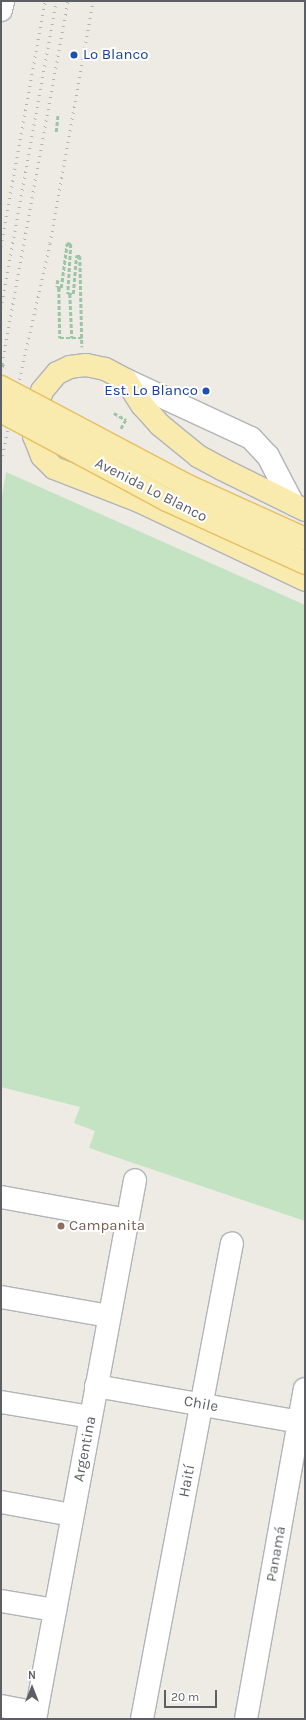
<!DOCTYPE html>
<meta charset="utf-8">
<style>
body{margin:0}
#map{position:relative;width:306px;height:1720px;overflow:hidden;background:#edebe4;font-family:Karla,sans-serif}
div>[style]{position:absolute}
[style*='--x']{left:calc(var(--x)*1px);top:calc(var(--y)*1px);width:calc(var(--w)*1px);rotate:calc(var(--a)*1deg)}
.green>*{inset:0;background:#c3e3c2}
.path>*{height:2.5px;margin-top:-1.25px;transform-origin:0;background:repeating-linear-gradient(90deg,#9cc4a6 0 4px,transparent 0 6px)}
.roads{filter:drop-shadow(1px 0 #b1b4b8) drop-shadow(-1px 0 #b1b4b8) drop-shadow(0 1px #b1b4b8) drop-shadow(0 -1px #b1b4b8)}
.minor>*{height:22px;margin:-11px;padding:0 11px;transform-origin:11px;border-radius:11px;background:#fff}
.major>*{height:22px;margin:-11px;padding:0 11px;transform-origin:11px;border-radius:11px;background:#f9ebad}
.rail>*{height:3px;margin-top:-1.5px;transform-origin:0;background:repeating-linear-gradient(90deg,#b2b3b3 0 1px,transparent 0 6px)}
.path-bridge>*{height:2.5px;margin-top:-1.25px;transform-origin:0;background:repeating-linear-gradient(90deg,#9cc4a6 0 4px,transparent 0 6px)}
.bridges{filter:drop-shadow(1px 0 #e7be63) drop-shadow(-1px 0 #e7be63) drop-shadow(0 1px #e7be63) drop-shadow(0 -1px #e7be63)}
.major-bridge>*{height:22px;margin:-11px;padding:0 11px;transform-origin:11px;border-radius:11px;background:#f9ebad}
.dots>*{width:11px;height:11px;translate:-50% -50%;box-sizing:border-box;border:2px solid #fff;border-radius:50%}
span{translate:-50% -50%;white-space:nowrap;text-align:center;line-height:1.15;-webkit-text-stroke:4px #fff;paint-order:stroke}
.transit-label{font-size:15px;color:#164399}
.left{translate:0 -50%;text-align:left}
.right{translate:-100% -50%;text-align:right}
.street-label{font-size:15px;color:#5c5f63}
.education-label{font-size:15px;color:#785e54}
.frame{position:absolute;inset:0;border:2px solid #5c5f63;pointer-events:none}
.north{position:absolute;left:12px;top:1668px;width:40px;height:40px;-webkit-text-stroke:3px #fff;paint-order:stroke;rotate:0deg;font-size:11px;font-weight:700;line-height:16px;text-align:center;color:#5c5f63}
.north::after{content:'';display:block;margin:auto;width:14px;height:18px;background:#5c5f63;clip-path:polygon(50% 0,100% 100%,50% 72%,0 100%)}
.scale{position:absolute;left:164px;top:1690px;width:53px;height:18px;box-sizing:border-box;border:2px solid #5c5f63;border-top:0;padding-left:5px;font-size:12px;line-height:14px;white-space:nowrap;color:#5c5f63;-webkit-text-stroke:3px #fff;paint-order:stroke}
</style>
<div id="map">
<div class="green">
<div style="clip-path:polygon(6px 472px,305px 605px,305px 1221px,89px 1148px,95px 1131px,74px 1123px,80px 1107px,1px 1087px,1px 503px)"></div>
</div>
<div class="path">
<div style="--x:56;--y:132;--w:18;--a:-84"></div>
<div style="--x:58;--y:280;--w:7;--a:98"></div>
<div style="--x:57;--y:287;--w:4;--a:14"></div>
<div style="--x:61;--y:288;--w:45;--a:-82.4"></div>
<div style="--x:67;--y:243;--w:4;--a:14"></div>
<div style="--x:71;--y:244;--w:50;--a:93.4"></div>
<div style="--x:68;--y:294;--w:5;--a:0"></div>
<div style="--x:73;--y:294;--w:38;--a:-85"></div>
<div style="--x:76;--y:256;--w:4;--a:0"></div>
<div style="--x:80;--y:256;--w:91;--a:88.7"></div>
<div style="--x:59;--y:288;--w:50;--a:88.9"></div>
<div style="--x:60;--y:338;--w:22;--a:0"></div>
<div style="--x:70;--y:294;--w:44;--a:87.4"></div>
<div style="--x:114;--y:413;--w:14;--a:30"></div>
<div style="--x:126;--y:420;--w:10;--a:119"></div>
</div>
<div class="roads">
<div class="minor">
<div style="--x:1;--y:10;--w:9;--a:-77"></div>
<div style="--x:126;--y:380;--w:138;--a:24.9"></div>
<div style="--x:251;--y:438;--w:25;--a:47"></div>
<div style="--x:268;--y:456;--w:54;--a:62.5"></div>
<div style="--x:1;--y:1197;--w:128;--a:10.3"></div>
<div style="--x:1;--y:1297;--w:110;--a:10"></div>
<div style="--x:96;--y:1386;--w:212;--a:10"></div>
<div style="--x:1;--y:1402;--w:91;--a:9.5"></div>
<div style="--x:1;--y:1502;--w:72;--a:10.4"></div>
<div style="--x:1;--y:1601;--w:55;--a:9.5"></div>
<div style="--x:1;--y:1706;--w:36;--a:11"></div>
<div style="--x:35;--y:1719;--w:548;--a:-79.49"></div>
<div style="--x:142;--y:1719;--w:484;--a:-79.3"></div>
<div style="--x:246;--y:1719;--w:335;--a:-79.9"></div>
</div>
<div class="major">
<div style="--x:305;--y:510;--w:93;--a:-153.7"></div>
<div style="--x:222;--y:469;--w:27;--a:-152"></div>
<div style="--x:198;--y:456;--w:49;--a:-140.8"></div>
<div style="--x:160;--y:425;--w:27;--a:-132"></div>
<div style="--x:142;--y:405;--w:30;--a:-123"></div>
<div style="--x:126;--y:380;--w:24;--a:-152"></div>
<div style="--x:105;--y:369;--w:19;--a:-168"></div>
<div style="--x:86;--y:365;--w:16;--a:173"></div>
<div style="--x:70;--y:367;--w:14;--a:155"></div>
<div style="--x:57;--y:373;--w:23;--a:130"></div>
<div style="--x:42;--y:391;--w:27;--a:107"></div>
<div style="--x:34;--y:417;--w:19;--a:90"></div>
<div style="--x:34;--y:436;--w:22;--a:68"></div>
<div style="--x:42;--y:456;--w:17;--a:45"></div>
<div style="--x:54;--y:468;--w:91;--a:21.2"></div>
<div style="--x:139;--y:501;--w:184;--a:25.4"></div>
</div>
</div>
<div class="rail">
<div style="--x:1;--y:246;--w:249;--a:-79.8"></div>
<div style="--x:1;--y:308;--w:312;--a:-79.8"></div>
<div style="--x:1;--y:369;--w:374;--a:-79.7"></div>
<div style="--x:1;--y:461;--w:223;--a:-77.3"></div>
<div style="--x:50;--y:243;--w:246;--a:-79.9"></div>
</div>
<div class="path-bridge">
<div style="--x:1;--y:364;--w:6;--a:31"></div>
</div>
<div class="bridges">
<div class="major-bridge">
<div style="--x:1;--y:387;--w:212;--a:27.9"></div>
<div style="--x:188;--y:486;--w:128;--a:24.4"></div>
<div style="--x:1;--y:411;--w:188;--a:28.2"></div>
<div style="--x:167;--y:500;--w:152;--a:24.5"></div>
</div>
</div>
<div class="dots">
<div style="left:74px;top:55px;background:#1a4fb4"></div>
<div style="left:206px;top:391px;background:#1a4fb4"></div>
<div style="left:61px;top:1226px;background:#8d6e63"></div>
</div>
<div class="transit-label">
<span class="left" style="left:83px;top:55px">Lo Blanco</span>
<span class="right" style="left:198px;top:391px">Est. Lo Blanco</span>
</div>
<div class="street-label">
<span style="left:151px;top:490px;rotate:27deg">Avenida Lo Blanco</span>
<span style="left:201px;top:1404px;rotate:10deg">Chile</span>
<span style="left:85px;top:1449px;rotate:-79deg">Argentina</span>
<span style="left:187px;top:1481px;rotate:-79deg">Haití</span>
<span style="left:276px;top:1554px;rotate:-80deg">Panamá</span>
</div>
<div class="education-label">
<span class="left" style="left:69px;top:1226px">Campanita</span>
</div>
<div class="frame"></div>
<div class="north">N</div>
<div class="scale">20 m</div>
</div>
